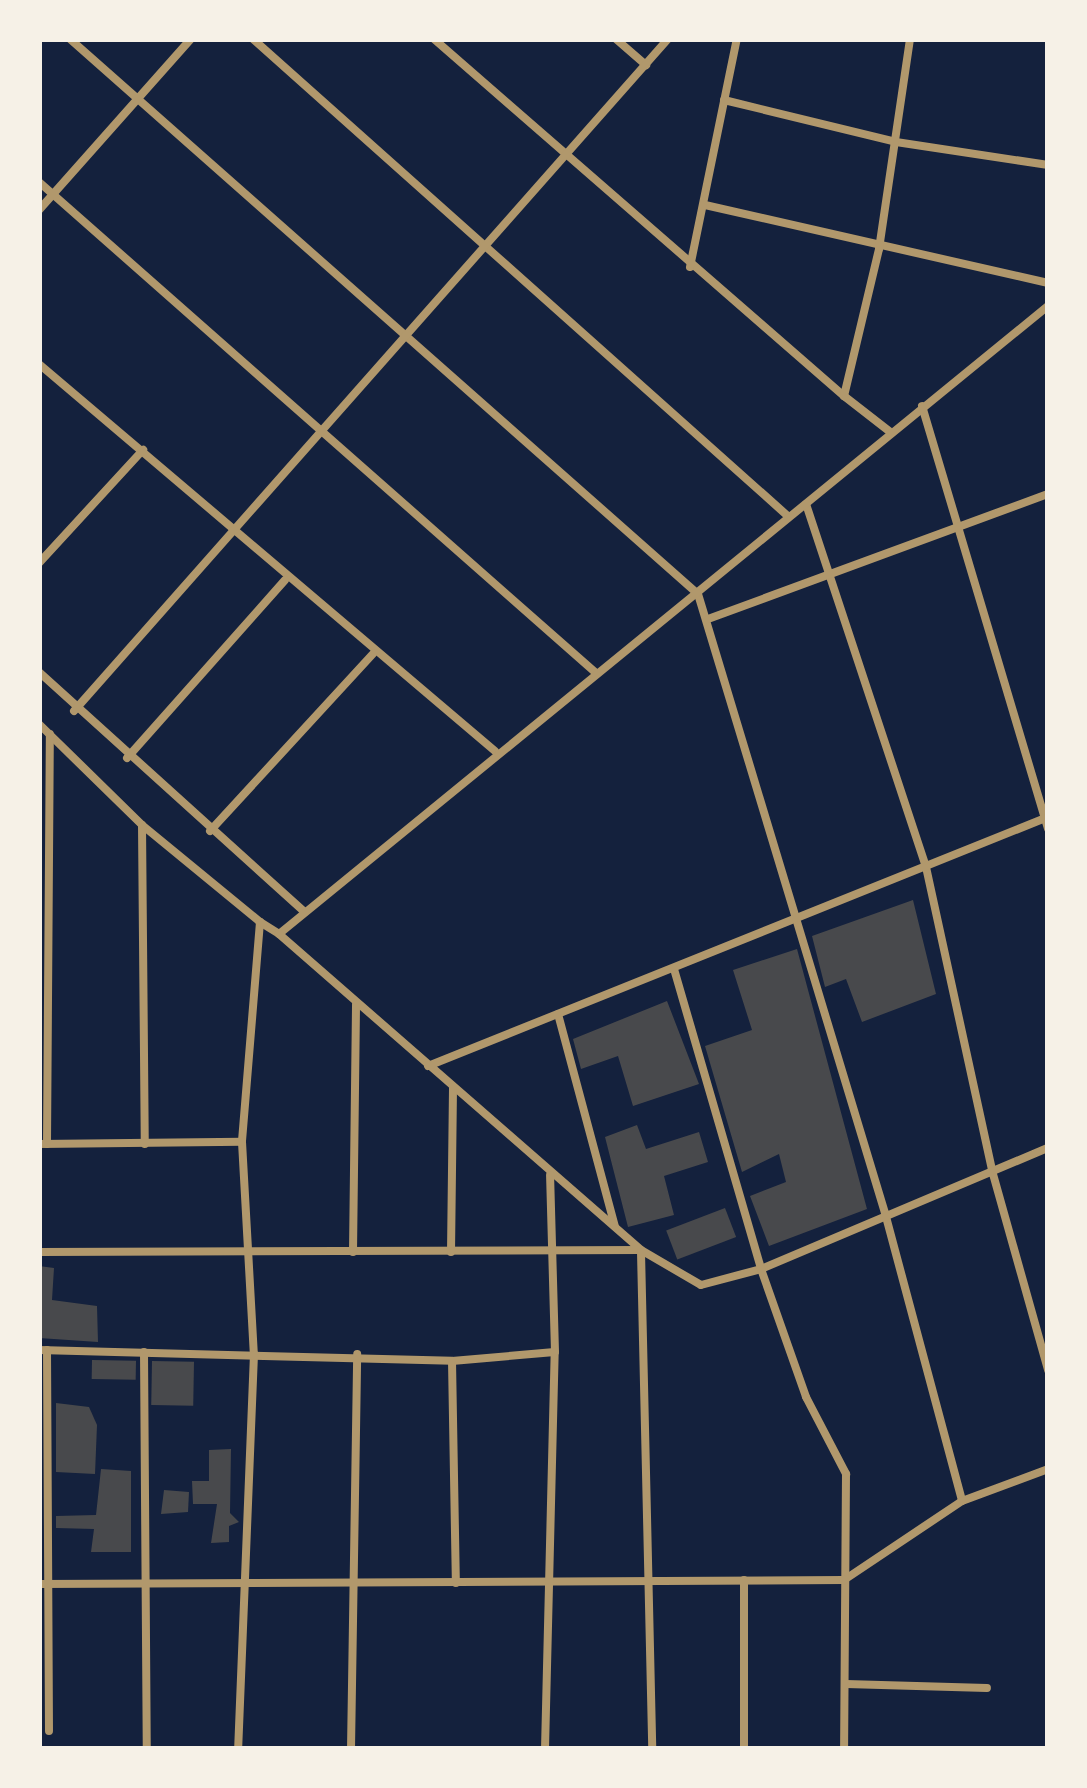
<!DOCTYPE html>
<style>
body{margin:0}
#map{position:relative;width:1087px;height:1788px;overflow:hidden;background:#14213d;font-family:Quicksand,sans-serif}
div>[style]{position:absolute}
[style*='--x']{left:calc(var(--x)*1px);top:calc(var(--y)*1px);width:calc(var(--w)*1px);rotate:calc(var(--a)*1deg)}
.building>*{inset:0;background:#48494c;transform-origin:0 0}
.minor>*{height:8px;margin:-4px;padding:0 4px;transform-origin:4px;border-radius:4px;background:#b1986c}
span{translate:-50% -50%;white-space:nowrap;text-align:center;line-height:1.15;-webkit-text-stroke:12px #f6f1e7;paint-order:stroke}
.frame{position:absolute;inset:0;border:42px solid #f6f1e7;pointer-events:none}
</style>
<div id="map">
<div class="building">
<div style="clip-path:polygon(913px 900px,936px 994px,862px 1022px,846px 979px,825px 987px,812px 936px)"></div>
<div style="clip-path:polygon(797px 949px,867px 1209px,769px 1246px,750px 1196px,786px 1182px,779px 1154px,742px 1172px,705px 1046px,752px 1030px,733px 970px)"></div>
<div style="clip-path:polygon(667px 1001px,699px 1084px,633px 1106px,618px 1056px,581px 1069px,573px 1039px)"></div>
<div style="clip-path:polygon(637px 1125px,646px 1149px,699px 1132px,708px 1162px,664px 1176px,674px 1215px,628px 1227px,605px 1137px)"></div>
<div style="left:725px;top:1208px;width:31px;height:63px;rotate:69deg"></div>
<div style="clip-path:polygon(39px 1266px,54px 1268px,52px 1300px,97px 1306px,98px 1342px,39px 1338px)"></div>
<div style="left:92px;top:1360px;width:44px;height:19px;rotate:1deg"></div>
<div style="left:152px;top:1361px;width:42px;height:44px;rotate:1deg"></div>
<div style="clip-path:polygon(56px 1403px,89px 1407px,97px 1425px,95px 1474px,56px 1472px)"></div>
<div style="clip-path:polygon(231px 1449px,230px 1513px,239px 1522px,229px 1526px,229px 1542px,211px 1543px,217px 1504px,193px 1504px,192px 1481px,209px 1481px,209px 1450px)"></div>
<div style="clip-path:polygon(101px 1469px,131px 1471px,131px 1552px,91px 1552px,94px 1529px,56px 1528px,56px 1516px,96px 1515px)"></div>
<div style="clip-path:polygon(164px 1490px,189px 1492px,188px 1512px,161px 1514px)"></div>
</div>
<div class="minor">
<div style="--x:70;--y:39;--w:838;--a:41.47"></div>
<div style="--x:698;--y:594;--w:647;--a:73.19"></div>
<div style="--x:885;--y:1213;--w:298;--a:75"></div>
<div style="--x:253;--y:39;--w:718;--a:41.73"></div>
<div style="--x:434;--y:39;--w:544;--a:41.05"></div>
<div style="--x:616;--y:39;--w:40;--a:41"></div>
<div style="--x:724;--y:100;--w:177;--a:13.7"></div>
<div style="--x:896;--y:142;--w:154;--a:8.6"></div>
<div style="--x:39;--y:182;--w:743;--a:41.4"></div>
<div style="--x:705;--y:205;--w:352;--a:12.8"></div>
<div style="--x:39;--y:210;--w:229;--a:-48.4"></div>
<div style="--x:690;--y:267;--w:233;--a:-78.4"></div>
<div style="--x:39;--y:364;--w:598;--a:40.32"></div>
<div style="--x:922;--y:406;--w:441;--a:73.4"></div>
<div style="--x:889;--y:431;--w:57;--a:-142.1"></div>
<div style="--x:844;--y:396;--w:151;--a:-76.6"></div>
<div style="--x:879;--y:249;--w:212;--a:-81.6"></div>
<div style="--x:806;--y:504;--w:382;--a:71.7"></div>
<div style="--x:926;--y:867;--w:314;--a:77.7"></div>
<div style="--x:993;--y:1174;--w:204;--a:74.3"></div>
<div style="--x:39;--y:563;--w:154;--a:-47.4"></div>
<div style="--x:708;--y:619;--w:362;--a:-20.2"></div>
<div style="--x:39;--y:672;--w:358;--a:42.1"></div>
<div style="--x:74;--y:711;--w:897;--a:-48.53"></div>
<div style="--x:39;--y:724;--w:144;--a:44.4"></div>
<div style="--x:142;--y:825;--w:153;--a:39.4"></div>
<div style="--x:260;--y:922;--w:221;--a:94.7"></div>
<div style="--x:242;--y:1142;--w:212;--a:86.8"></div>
<div style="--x:254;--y:1354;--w:395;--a:92.3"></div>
<div style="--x:127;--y:758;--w:238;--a:-48.4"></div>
<div style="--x:142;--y:825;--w:319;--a:89.5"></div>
<div style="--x:210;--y:831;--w:241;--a:-47.4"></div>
<div style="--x:260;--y:922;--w:22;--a:32"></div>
<div style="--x:279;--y:934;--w:993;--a:-39.24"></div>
<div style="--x:279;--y:934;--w:481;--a:41.1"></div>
<div style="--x:641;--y:1250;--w:69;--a:30.3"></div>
<div style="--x:701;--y:1285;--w:62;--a:-14.9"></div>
<div style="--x:761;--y:1269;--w:311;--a:-22.9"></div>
<div style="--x:674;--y:969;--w:312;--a:73.8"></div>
<div style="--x:761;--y:1269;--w:136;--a:70.6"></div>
<div style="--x:806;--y:1397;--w:87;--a:62.5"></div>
<div style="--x:846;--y:1474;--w:275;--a:90.4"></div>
<div style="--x:558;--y:1014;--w:220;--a:75"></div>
<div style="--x:428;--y:1066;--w:668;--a:-21.88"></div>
<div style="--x:39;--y:1144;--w:203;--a:-0.6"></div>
<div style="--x:47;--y:1144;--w:410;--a:-89.6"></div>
<div style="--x:39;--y:1252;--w:601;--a:-0.19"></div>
<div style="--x:353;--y:1252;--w:248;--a:-89.3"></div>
<div style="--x:451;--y:1252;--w:165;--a:-89.3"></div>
<div style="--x:641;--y:1252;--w:497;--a:88.7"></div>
<div style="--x:39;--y:1350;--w:413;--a:1.5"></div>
<div style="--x:452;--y:1361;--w:103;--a:-5"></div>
<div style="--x:47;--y:1350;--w:381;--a:89.7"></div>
<div style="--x:144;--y:1352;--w:397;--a:89.6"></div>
<div style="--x:452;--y:1361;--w:222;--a:89"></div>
<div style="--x:39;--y:1584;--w:805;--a:-0.28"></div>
<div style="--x:844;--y:1580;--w:142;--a:-33.8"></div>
<div style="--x:962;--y:1501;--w:92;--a:-20.4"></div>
<div style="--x:846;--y:1684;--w:141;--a:1.6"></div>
<div style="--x:351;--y:1749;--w:395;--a:-89.1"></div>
<div style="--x:545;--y:1749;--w:397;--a:-88.6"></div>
<div style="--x:555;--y:1352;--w:177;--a:-91.6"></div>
<div style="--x:744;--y:1749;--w:169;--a:-90"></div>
</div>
<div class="frame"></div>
</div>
